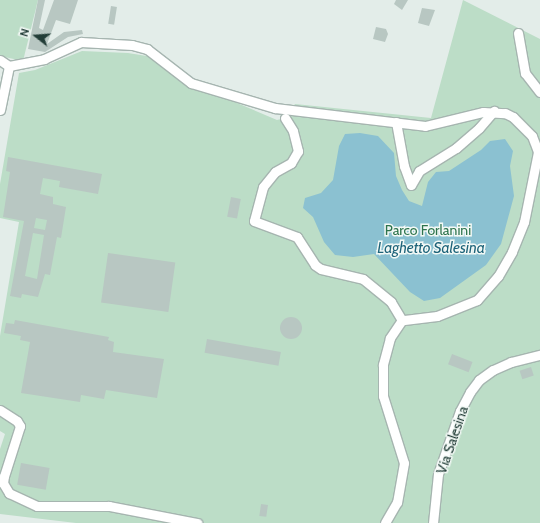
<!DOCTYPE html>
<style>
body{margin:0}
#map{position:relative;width:540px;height:523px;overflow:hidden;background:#e3ede9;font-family:Cabin,sans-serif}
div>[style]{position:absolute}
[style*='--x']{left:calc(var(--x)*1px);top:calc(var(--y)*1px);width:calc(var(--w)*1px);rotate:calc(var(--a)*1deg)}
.green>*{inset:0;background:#bcddc7}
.water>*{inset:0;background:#8bc1d1}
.building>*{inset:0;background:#b8c7c2;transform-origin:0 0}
.round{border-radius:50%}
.roads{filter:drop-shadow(1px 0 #a6b5b0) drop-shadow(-1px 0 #a6b5b0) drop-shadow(0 1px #a6b5b0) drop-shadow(0 -1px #a6b5b0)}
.minor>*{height:9px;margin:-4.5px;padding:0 4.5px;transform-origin:4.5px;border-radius:4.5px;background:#fff}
span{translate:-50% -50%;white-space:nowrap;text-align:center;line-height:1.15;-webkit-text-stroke:3px #f3f9f6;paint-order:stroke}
.park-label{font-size:14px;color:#2d744d}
.street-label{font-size:14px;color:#233e38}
.water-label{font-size:15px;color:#1d6379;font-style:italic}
.north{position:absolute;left:16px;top:16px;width:40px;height:40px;-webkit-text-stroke:3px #f3f9f6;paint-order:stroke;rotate:287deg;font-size:11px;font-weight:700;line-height:16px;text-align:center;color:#233e38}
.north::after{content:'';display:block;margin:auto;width:14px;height:18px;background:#233e38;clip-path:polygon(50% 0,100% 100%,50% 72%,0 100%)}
</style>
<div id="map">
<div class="green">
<div style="clip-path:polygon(0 0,38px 0,23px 61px,0 56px)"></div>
<div style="clip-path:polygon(463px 0,540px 39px,540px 523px,76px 523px,0 514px,0 449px,5px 434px,0 431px,0 336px,19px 222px,0 218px,0 184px,19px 73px,35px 70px,82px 51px,128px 53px,159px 58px,204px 89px,277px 120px,285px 118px,295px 104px,431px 118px)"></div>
</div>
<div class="water">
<div style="clip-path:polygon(360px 133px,378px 136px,394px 153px,396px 176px,402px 190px,409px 201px,422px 206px,428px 182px,436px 172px,449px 171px,481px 150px,490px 141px,505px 139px,513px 151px,510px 166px,514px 196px,501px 244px,486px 265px,440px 298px,424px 301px,410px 292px,374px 254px,353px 257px,335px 255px,324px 242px,313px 217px,303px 208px,305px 198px,321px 193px,333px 180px,339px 146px,345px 134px)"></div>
</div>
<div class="building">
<div style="clip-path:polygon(38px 0,45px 0,39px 28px,43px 30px,54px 0,78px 0,70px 24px,56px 20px,47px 44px,64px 32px,82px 30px,83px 34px,68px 37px,45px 52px,28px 49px)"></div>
<div style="clip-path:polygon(396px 0,408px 0,402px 10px,394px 4px)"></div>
<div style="left:111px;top:6px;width:6px;height:18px;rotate:9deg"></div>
<div style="clip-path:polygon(422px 8px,435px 10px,429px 26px,418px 23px)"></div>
<div style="clip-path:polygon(376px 27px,386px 29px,388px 34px,385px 42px,373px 39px)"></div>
<div style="clip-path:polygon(evenodd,8px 157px,102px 174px,98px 194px,59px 187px,60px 181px,43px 178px,40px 194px,53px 197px,53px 204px,66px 207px,61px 238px,57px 237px,50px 275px,45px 274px,38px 297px,22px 294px,21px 298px,10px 296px,24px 221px,3px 217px,10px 172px,6px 171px,8px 157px,36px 218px,47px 220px,45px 230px,34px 228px,36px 218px,8px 157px,33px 233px,44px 235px,37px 279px,25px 276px,33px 233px)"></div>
<div style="left:231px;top:197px;width:10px;height:20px;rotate:11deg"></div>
<div style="left:108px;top:253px;width:68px;height:50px;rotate:8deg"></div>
<div class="round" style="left:280px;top:317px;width:22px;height:22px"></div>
<div style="clip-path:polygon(15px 320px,109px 337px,108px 340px,114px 342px,113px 352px,164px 359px,157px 398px,106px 390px,104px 399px,81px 395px,80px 402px,21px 393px,30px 342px,20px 340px,21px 336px,4px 333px,6px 323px,14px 324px)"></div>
<div style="left:207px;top:339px;width:75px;height:14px;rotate:10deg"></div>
<div style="left:452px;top:354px;width:22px;height:11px;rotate:21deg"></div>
<div style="left:531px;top:367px;width:9px;height:12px;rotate:72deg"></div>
<div style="left:21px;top:463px;width:29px;height:22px;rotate:10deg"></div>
<div style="left:261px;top:504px;width:7px;height:12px;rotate:8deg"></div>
</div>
<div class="roads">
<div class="minor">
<div style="--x:518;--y:33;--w:41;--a:80.1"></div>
<div style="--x:525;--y:73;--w:24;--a:52"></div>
<div style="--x:0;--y:60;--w:11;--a:34"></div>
<div style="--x:9;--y:66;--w:36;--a:-11"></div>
<div style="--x:44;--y:59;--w:41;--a:-24.7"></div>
<div style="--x:81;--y:42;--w:51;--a:3.4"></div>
<div style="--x:132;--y:45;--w:16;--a:15"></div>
<div style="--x:147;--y:49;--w:56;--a:37.7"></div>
<div style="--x:191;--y:83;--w:88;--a:16.6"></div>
<div style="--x:275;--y:108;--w:151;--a:6.8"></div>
<div style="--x:425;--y:126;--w:60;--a:-13.6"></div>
<div style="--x:483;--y:112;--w:22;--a:3"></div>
<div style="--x:505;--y:113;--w:9;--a:27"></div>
<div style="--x:513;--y:117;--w:27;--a:45"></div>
<div style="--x:532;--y:136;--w:17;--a:69"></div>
<div style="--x:538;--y:152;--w:71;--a:101.3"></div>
<div style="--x:524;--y:222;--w:32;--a:112"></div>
<div style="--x:512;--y:252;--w:28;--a:120"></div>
<div style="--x:498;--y:276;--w:32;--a:131"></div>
<div style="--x:477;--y:300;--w:43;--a:158.2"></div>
<div style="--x:437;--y:316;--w:35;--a:173"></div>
<div style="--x:0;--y:110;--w:45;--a:-78.4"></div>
<div style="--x:285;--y:118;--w:15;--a:58"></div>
<div style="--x:293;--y:131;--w:21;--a:76"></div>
<div style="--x:298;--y:151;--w:14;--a:120"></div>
<div style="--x:291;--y:163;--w:18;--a:151"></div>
<div style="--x:275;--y:172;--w:19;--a:129"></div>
<div style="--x:263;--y:187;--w:35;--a:105"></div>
<div style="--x:254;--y:221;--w:46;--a:20.4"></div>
<div style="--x:297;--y:237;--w:33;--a:57"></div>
<div style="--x:315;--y:265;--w:7;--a:34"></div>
<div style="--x:321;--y:269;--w:43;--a:13.4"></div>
<div style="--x:363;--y:279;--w:36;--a:39"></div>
<div style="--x:391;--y:302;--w:21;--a:59"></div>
<div style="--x:402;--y:320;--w:22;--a:124"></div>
<div style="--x:390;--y:338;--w:28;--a:105"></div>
<div style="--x:383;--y:365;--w:31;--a:90"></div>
<div style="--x:383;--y:396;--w:70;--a:72.6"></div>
<div style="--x:404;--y:463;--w:40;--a:100"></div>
<div style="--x:397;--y:502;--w:24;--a:120"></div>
<div style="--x:396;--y:122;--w:45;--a:79.7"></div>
<div style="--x:404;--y:166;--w:20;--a:70"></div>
<div style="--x:411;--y:185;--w:16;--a:-60"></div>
<div style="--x:419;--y:171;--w:44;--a:-31.9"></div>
<div style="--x:456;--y:148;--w:30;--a:-41"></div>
<div style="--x:479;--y:128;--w:23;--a:-49"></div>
<div style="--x:0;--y:410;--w:20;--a:33"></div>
<div style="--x:17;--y:421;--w:6;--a:59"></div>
<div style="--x:20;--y:426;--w:52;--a:107.7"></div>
<div style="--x:4;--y:476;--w:7;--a:98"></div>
<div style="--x:3;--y:483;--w:12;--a:59"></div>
<div style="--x:9;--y:493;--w:31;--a:25"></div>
<div style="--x:37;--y:506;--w:72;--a:0"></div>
<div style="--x:109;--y:506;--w:90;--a:10.9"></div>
<div style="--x:433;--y:523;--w:49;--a:-84.2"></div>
<div style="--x:438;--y:474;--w:67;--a:-70.8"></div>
<div style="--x:460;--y:411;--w:21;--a:-62"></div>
<div style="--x:470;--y:392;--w:15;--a:-53"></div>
<div style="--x:479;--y:380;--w:17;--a:-36"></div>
<div style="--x:493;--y:370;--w:20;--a:-24"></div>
<div style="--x:511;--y:362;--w:30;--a:-14"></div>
</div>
</div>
<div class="park-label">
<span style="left:428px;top:230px">Parco Forlanini</span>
</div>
<div class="street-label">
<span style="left:452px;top:440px;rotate:-71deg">Via Salesina</span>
</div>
<div class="water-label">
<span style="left:431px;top:249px">Laghetto Salesina</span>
</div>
<div class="north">N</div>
</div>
